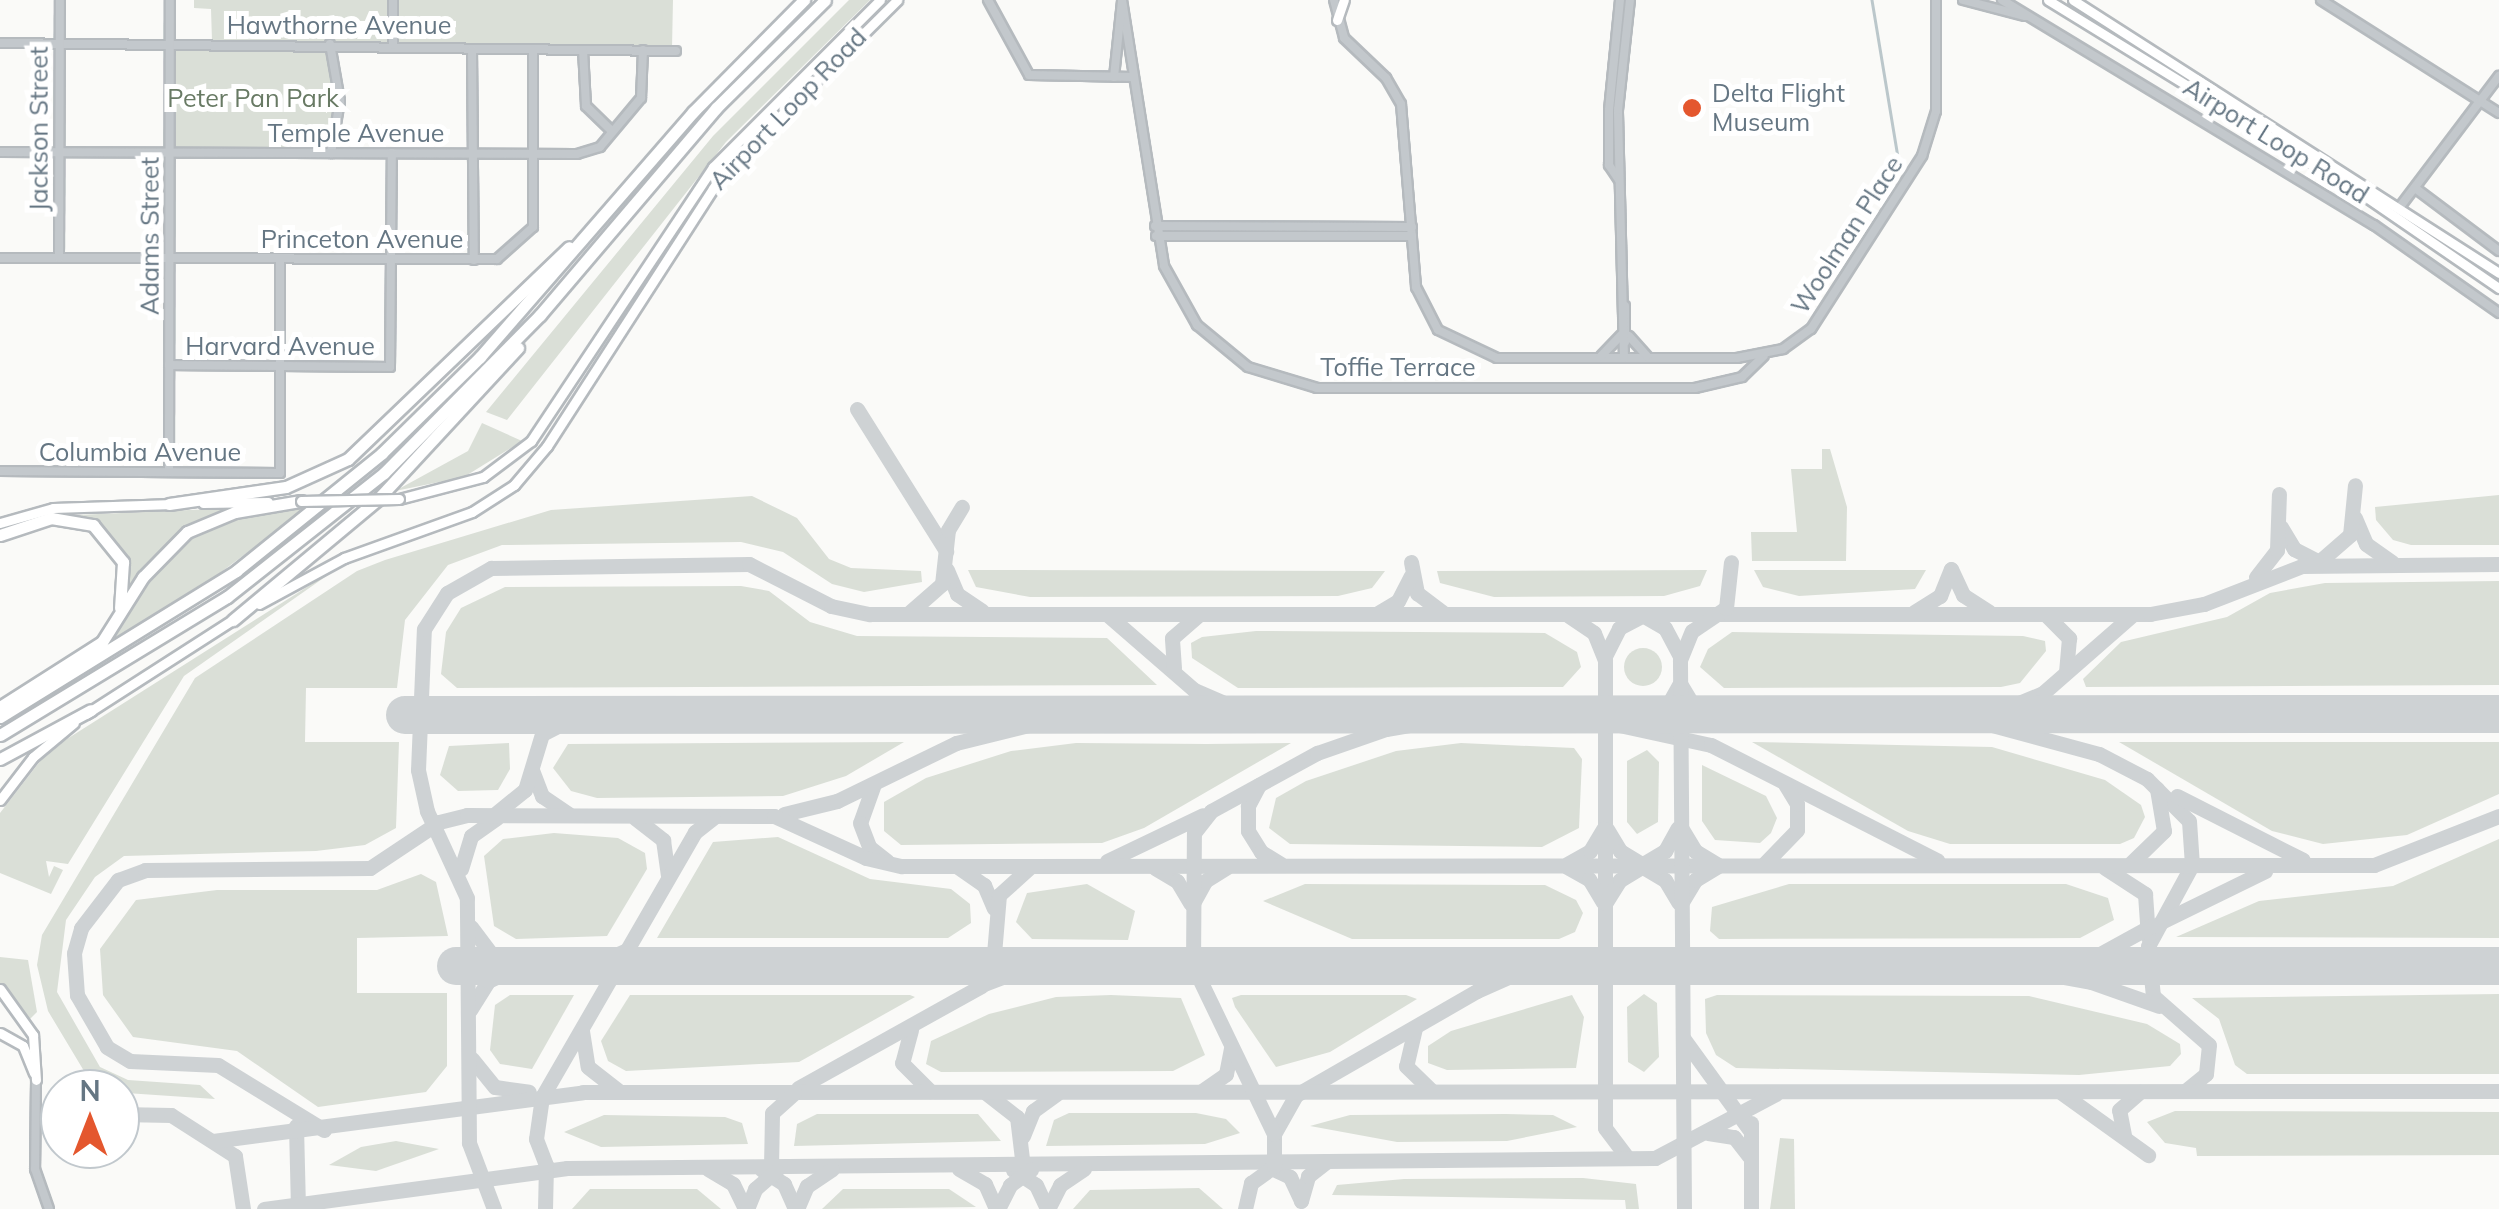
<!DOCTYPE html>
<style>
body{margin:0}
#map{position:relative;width:2499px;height:1209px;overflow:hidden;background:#fafaf8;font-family:Mulish,sans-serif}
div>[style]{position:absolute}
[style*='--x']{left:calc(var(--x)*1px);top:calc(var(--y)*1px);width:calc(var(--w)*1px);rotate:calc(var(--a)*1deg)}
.green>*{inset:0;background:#dadfd7;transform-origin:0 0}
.round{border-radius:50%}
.stream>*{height:2.5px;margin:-1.25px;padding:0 1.25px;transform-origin:1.25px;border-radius:1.25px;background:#bbc7cb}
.taxiway>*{height:15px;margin:-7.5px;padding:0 7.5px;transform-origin:7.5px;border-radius:7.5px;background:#ced2d4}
.runway>*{height:38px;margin:-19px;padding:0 19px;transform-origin:19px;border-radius:19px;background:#ced2d4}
.roads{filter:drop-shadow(2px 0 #b5babe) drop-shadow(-2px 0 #b5babe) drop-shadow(0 2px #b5babe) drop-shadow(0 -2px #b5babe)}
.minor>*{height:8px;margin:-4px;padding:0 4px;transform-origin:4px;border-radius:4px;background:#c3c8cc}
.major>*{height:9px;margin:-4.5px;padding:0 4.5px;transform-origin:4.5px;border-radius:4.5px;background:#fff}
.highway>*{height:11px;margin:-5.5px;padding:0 5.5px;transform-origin:5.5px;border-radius:5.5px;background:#fff}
.bridges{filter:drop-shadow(2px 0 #b5babe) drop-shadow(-2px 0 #b5babe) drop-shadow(0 2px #b5babe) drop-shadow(0 -2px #b5babe)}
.major-bridge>*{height:9px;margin:-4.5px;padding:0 4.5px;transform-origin:4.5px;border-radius:4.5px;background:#fff}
.dots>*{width:28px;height:28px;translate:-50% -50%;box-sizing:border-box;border:5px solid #fff;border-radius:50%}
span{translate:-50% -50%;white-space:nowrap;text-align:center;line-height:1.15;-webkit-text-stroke:10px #fff;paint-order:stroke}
.street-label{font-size:25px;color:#657683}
.poi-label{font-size:25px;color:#657683}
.left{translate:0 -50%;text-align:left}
.park-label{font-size:25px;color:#687a64}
.north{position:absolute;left:40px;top:1069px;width:100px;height:100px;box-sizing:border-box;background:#fff;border:2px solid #c1c8cd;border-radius:50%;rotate:0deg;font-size:28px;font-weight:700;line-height:40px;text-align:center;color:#657683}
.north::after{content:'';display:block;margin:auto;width:35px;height:45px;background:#e4572e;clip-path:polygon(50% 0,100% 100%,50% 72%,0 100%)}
</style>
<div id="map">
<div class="green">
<div style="clip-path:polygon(194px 0,673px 0,672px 48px,212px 41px,211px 9px,194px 8px)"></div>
<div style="clip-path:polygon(849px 0,870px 0,726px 142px,507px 420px,486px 412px,713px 136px)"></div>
<div style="left:168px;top:43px;width:170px;height:111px;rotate:1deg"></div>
<div style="clip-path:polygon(482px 423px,522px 441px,464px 477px,395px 491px,468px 451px)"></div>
<div style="clip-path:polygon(1822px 449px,1830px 449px,1847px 507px,1846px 561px,1752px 561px,1751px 532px,1797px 532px,1791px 469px,1822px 469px)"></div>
<div style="clip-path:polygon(2499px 495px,2499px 545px,2411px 545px,2393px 540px,2376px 520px,2375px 507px)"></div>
<div style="clip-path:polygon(752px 496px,797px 518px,829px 559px,851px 568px,921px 571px,922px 582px,864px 592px,832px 584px,783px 552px,741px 542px,502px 545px,448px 565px,405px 620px,397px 688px,306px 688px,305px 742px,399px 742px,396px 828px,365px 845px,316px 851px,124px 856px,95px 877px,66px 920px,57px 992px,100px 1067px,128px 1080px,200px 1085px,215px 1099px,126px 1093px,87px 1076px,48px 1011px,37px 965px,42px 935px,195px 678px,357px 571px,385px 560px,551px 510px)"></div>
<div style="clip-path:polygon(308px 507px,197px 590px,101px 650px,157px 566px,191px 536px,271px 508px)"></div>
<div style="clip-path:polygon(235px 508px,208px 519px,127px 597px,122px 551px,105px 529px,76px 515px)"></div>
<div style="clip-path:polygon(345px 563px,184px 676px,68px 864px,46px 861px,49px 877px,54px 866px,63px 870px,51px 894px,0 873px,0 813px,48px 751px)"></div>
<div style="clip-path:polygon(968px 570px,1385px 571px,1372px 588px,1338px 596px,1030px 597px,976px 587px)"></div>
<div style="clip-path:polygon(1707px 570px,1700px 586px,1664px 596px,1494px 597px,1440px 583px,1437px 571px)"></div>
<div style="clip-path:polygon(1754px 570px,1926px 570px,1915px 589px,1799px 596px,1763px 587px)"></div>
<div style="clip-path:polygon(2499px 581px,2499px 685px,2086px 687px,2083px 679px,2121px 642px,2227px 617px,2270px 593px,2325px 583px)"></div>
<div style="clip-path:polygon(741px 586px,769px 591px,810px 622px,857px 636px,1107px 638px,1157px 685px,457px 688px,441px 674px,446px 632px,461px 608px,505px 587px)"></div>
<div style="clip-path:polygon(1256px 631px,1545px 633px,1577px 652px,1581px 667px,1563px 687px,1238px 688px,1192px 658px,1191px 643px,1202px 637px)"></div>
<div style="clip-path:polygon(1732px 632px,2023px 636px,2045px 641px,2046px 651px,2020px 683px,2001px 687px,1724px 688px,1700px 667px,1708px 649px)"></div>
<div class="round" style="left:1624px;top:648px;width:38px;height:38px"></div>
<div style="clip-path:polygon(904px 742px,846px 776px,783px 796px,597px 798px,571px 791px,553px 768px,568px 744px)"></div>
<div style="clip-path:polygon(1752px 742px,1992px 747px,2105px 780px,2141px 805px,2145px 817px,2134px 838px,2120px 844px,1950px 844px,1908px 831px)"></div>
<div style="clip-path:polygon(2119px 742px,2499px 742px,2499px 794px,2407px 835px,2323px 844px,2272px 831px)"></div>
<div style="clip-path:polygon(509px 743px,510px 769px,498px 790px,458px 791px,440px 775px,449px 746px)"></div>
<div style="clip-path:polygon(1076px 743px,1207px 744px,1291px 743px,1144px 828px,1102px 843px,901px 845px,884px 831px,884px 802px,926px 778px,1011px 751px)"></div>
<div style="clip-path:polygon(1461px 743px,1574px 748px,1582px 759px,1579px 828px,1542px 847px,1290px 844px,1269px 828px,1276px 798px,1306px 781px,1396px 751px)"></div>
<div style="clip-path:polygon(1647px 750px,1659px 762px,1658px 822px,1637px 834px,1627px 822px,1627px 761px)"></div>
<div style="clip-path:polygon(1702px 765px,1766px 796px,1777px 818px,1771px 833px,1760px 843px,1715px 840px,1702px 821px)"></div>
<div style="clip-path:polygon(554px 833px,618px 838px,645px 853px,647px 869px,607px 936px,516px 939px,494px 926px,484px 856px,503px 839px)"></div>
<div style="clip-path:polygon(778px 837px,870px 879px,951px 889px,970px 904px,971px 923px,948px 938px,657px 938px,713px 842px)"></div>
<div style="clip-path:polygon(2499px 839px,2499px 938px,2176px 937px,2259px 901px,2393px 886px)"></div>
<div style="clip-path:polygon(421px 874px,436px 882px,448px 936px,357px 938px,357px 993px,447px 993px,447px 1066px,426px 1092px,318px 1107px,237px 1051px,133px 1037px,103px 995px,100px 949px,136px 900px,217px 890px,377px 890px)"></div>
<div style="clip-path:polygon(1087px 884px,1135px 911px,1128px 940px,1032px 939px,1016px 922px,1027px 893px)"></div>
<div style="clip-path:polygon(1305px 884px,1545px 885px,1576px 900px,1583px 913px,1575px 932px,1559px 939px,1352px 939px,1263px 901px)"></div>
<div style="clip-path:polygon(1789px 884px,2066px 884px,2108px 898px,2114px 920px,2080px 938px,1719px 939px,1710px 931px,1712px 907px)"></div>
<div style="clip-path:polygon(0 957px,28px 960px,37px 1012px,30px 1019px,0 984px)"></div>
<div style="clip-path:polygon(1644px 994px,1657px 1003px,1659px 1057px,1644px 1072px,1628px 1062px,1627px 1007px)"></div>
<div style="clip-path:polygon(2499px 994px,2499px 1074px,2247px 1074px,2235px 1065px,2219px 1019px,2192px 998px)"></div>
<div style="clip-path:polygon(574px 995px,532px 1069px,500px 1064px,490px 1050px,495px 1005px,510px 995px)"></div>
<div style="clip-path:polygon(630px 995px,910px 995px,915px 997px,799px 1062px,626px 1071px,608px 1061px,601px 1041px)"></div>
<div style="clip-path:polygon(1111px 995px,1181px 998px,1205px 1055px,1173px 1071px,941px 1072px,926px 1064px,931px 1041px,989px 1014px,1056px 997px)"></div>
<div style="clip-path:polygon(1241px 995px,1406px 995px,1417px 999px,1330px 1052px,1276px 1067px,1235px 1007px,1232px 998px)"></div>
<div style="clip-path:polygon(1572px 995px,1584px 1017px,1576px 1068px,1447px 1070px,1428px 1063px,1428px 1046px,1451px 1031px)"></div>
<div style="clip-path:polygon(1717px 995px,2029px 996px,2147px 1024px,2180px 1044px,2181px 1054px,2170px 1066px,2079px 1075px,1736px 1068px,1716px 1055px,1706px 1033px,1705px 999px)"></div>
<div style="clip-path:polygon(2175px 1111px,2499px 1112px,2499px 1155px,2197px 1156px,2196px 1148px,2165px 1143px,2147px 1122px)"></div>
<div style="clip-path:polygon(1069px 1113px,1196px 1113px,1226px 1119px,1240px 1133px,1205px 1144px,1046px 1146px,1054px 1120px)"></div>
<div style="clip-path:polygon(817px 1114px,978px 1114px,1001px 1141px,794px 1146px,797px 1124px)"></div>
<div style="clip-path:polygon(1506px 1114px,1553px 1115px,1577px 1127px,1507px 1141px,1397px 1142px,1310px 1126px,1350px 1115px)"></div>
<div style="clip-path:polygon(604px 1115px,725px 1117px,742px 1123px,748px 1144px,601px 1147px,564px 1132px)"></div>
<div style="clip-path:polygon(1780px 1138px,1794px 1139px,1795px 1209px,1770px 1209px)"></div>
<div style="clip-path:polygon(396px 1141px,439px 1149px,376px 1171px,329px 1165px,361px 1147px)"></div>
<div style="clip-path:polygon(1583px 1178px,1636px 1184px,1639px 1209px,1626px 1209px,1625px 1200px,1332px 1195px,1337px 1185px,1404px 1179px)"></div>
<div style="clip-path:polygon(1199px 1188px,1223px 1209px,1073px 1209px,1090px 1190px)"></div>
<div style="clip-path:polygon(590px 1189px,697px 1189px,721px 1209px,572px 1209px)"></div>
<div style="clip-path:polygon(843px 1189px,949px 1189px,976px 1207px,822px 1209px)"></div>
</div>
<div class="stream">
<div style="--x:1872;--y:0;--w:159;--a:80.6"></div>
</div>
<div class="taxiway">
<div style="--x:857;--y:409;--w:168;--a:57.9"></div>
<div style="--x:2355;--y:518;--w:28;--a:67"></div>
<div style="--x:2366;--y:544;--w:32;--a:35"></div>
<div style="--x:2281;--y:527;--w:26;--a:59"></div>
<div style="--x:2294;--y:549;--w:30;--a:27"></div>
<div style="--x:2320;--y:561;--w:40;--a:-41"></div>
<div style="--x:2350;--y:535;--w:50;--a:-84.3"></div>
<div style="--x:1411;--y:562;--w:32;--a:79"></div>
<div style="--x:1417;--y:593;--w:34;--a:37"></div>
<div style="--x:1951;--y:569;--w:29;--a:65"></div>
<div style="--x:1963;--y:595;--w:31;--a:33"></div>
<div style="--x:947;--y:570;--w:26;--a:67"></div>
<div style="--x:957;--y:594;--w:30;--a:34"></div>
<div style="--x:2256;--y:577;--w:34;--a:-52"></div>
<div style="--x:2277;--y:550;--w:56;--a:-88"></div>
<div style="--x:910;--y:612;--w:43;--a:-41.2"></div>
<div style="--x:942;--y:584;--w:54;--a:-83.7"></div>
<div style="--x:948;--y:530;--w:27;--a:-59"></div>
<div style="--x:1914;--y:612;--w:31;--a:-32"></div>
<div style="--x:1940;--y:596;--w:29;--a:-68"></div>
<div style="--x:1378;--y:613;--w:23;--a:-31"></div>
<div style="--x:1398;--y:601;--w:28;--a:-63"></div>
<div style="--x:2046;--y:615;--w:33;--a:45"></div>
<div style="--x:2069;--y:638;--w:32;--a:95"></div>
<div style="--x:1109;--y:616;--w:113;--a:41"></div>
<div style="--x:1194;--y:690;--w:63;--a:23.3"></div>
<div style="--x:1569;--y:616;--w:30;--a:34"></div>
<div style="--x:1594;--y:633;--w:29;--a:68"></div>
<div style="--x:1605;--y:660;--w:468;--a:90"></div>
<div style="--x:1605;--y:1128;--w:36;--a:53"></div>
<div style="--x:1644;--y:616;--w:24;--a:30"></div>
<div style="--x:1665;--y:628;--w:32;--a:62"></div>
<div style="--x:1605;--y:656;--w:31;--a:-63"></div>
<div style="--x:1619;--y:628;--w:26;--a:-28"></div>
<div style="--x:1174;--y:668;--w:30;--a:-94"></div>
<div style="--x:1172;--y:638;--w:35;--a:-41"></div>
<div style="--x:1681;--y:685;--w:21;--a:59"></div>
<div style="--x:1692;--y:703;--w:25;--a:29"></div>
<div style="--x:1573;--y:715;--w:141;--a:12.3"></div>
<div style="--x:1711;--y:745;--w:254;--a:27"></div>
<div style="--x:1647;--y:715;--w:25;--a:-29"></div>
<div style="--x:1669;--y:703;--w:21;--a:-61"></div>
<div style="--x:1955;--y:715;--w:149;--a:15.2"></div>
<div style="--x:2099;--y:754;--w:54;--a:27.5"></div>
<div style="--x:2147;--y:779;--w:59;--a:45"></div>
<div style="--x:2189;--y:821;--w:44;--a:86.1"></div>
<div style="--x:2192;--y:865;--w:92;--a:118.5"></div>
<div style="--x:2148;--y:946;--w:50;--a:84.3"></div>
<div style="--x:2153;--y:996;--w:74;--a:41.2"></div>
<div style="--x:2209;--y:1045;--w:29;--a:96"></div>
<div style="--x:2206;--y:1074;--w:27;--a:141"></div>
<div style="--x:1990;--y:715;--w:57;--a:-22.5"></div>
<div style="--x:2043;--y:693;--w:118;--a:-41.2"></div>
<div style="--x:532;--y:770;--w:28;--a:69"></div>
<div style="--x:542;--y:796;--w:32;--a:34"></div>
<div style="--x:874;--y:784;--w:41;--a:109.7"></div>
<div style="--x:860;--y:823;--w:26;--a:69"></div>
<div style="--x:869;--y:847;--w:23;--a:38"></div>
<div style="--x:1259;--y:785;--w:24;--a:118"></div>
<div style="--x:1248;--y:806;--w:25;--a:90"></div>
<div style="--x:1248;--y:831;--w:25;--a:58"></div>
<div style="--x:1261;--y:852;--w:23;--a:31"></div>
<div style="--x:2177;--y:796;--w:141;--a:26.9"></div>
<div style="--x:495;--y:814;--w:38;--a:-39"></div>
<div style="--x:525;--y:790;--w:59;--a:-73.1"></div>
<div style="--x:542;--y:734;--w:42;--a:-27.2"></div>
<div style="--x:784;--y:814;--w:55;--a:-13.8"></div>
<div style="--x:837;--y:801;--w:132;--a:-26"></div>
<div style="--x:956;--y:743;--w:115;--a:-14"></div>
<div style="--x:635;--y:818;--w:36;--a:38"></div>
<div style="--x:663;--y:840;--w:35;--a:82"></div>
<div style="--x:1607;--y:829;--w:26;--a:59"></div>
<div style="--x:1620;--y:851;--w:26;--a:31"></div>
<div style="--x:1682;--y:829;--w:26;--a:59"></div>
<div style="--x:1695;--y:851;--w:26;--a:31"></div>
<div style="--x:1107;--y:861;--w:106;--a:-25.6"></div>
<div style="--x:1765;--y:863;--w:46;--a:-45.9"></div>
<div style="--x:1797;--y:830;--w:26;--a:-90"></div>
<div style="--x:1797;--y:804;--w:23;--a:-121"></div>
<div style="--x:2131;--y:863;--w:46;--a:-44.1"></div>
<div style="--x:2164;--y:831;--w:43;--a:-99.5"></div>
<div style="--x:1567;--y:864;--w:26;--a:-29"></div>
<div style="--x:1590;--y:851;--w:26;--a:-59"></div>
<div style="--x:1643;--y:864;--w:26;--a:-31"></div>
<div style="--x:1665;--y:851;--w:26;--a:-61"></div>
<div style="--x:958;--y:867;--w:32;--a:35"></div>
<div style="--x:984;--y:885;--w:25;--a:67"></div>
<div style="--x:1567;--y:867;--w:25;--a:29"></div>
<div style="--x:1589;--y:879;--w:27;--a:59"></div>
<div style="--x:1643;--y:867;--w:26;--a:31"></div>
<div style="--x:1665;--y:880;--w:26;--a:59"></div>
<div style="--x:1155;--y:868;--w:26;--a:31"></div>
<div style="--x:1177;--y:881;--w:26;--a:59"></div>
<div style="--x:2105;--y:868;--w:48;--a:33"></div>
<div style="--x:2145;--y:894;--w:43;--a:86"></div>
<div style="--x:461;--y:869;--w:34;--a:-73"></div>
<div style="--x:471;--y:836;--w:32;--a:-35"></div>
<div style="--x:1606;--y:902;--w:26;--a:-58"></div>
<div style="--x:1620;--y:880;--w:26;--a:-31"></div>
<div style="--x:1682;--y:902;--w:26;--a:-59"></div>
<div style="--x:1695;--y:880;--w:26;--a:-31"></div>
<div style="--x:1193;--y:903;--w:25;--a:-61"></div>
<div style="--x:1205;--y:881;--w:26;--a:-32"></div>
<div style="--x:2161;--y:922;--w:116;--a:-26.1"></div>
<div style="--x:471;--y:927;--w:35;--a:53"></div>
<div style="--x:492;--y:955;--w:30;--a:21"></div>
<div style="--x:591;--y:966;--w:36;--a:-24"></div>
<div style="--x:2003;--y:966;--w:89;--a:10.3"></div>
<div style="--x:2091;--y:982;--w:72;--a:19.4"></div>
<div style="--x:2078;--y:966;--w:85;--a:-28.7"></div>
<div style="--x:984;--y:984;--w:50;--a:-21"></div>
<div style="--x:470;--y:1010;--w:34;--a:-58"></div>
<div style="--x:488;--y:981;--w:35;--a:-25"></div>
<div style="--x:1415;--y:1028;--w:39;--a:103"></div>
<div style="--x:1406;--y:1066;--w:35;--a:44"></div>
<div style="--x:911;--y:1030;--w:34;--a:105"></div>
<div style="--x:902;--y:1063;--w:40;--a:45"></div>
<div style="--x:582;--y:1031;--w:36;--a:81"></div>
<div style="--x:588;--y:1067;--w:39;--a:38"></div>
<div style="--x:1683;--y:1038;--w:116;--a:54.1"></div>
<div style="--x:472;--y:1059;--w:36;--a:51"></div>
<div style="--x:495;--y:1087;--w:34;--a:8"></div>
<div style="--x:798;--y:1088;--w:210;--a:-29.1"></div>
<div style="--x:981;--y:986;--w:23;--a:-59"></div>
<div style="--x:993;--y:966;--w:71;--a:-85.2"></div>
<div style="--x:999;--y:895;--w:40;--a:-42"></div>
<div style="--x:1202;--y:1091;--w:29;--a:-35"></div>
<div style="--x:1226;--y:1074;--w:26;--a:-79"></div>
<div style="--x:986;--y:1093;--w:39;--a:38"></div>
<div style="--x:1017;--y:1117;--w:50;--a:83.2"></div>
<div style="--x:2063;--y:1094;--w:105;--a:35.7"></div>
<div style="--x:120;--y:1114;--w:51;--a:1.1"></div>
<div style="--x:171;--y:1115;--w:76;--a:32.6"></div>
<div style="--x:235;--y:1156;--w:54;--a:81.4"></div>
<div style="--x:296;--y:1126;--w:83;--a:88.6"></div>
<div style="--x:324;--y:1130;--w:124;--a:-148.5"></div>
<div style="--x:218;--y:1065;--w:88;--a:-177.4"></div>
<div style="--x:130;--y:1061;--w:27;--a:-149"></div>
<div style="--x:107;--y:1047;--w:60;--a:-120"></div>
<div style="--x:77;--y:995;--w:42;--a:-94.1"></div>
<div style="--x:74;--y:953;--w:26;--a:-74"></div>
<div style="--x:81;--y:928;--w:61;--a:-52.4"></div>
<div style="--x:118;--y:880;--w:29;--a:-20"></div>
<div style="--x:145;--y:870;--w:225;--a:-0.5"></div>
<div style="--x:370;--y:868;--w:83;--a:-33.7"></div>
<div style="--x:439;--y:822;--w:29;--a:-14"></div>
<div style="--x:467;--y:815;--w:307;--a:0.2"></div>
<div style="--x:774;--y:816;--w:101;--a:24.5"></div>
<div style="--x:866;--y:858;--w:37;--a:13"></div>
<div style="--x:902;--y:866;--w:1472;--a:-0.04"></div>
<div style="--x:2374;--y:865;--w:134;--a:-21.4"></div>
<div style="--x:1708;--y:1133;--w:26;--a:9"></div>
<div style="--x:1734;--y:1137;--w:24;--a:52"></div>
<div style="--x:1274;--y:1134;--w:45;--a:-60.6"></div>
<div style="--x:1296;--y:1095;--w:209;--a:-29.9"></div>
<div style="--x:1477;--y:991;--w:42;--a:-24.1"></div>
<div style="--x:1515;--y:974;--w:55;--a:-8.4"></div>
<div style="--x:2124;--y:1135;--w:25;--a:-101"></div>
<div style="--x:2119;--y:1110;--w:28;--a:-41"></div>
<div style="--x:1023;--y:1136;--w:27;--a:-68"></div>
<div style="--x:1033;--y:1111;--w:29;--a:-36"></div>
<div style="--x:213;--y:1141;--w:373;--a:-7.5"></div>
<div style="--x:583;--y:1092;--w:1916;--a:-0.03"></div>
<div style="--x:771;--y:1167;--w:54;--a:-88.9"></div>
<div style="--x:772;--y:1113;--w:30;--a:-42"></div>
<div style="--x:1269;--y:1167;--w:23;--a:25"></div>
<div style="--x:1290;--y:1177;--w:26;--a:65"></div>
<div style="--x:1301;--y:1201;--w:26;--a:-74"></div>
<div style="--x:1308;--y:1176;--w:24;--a:-38"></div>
<div style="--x:708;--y:1169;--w:29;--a:31"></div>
<div style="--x:733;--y:1184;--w:28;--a:64"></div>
<div style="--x:959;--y:1169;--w:30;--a:30"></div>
<div style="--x:985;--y:1184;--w:27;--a:66"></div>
<div style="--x:762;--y:1170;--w:26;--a:32"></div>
<div style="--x:784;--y:1184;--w:27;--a:66"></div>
<div style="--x:1013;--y:1170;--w:27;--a:33"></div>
<div style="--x:1036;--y:1185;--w:26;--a:65"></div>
<div style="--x:264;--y:1209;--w:306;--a:-7.7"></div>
<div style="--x:567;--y:1168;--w:1088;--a:-0.53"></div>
<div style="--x:1655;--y:1158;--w:137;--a:-27.9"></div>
<div style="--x:494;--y:1209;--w:71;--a:-110.7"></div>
<div style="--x:469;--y:1143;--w:245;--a:-90.5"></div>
<div style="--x:467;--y:898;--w:96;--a:-114.7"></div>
<div style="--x:427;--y:811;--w:42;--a:-102.4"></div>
<div style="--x:418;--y:770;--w:141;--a:-87.6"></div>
<div style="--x:424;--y:629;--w:43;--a:-57.4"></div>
<div style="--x:447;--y:593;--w:51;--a:-29.6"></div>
<div style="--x:491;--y:568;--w:258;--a:-0.9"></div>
<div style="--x:749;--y:564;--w:92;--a:27.1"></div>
<div style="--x:831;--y:606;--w:40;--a:12"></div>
<div style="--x:870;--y:614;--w:1280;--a:0"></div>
<div style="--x:2150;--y:614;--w:55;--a:-10.5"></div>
<div style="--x:2204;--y:604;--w:105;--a:-21.2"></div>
<div style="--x:2302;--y:566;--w:197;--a:-0.6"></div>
<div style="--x:545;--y:1209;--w:44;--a:-88.7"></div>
<div style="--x:546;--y:1165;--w:28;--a:-111"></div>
<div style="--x:536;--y:1139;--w:42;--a:-81.9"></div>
<div style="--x:542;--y:1097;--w:306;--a:-60"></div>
<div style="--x:695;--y:832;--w:23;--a:-38"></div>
<div style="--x:747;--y:1209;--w:22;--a:-68"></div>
<div style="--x:755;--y:1189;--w:28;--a:-41"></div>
<div style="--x:797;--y:1209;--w:25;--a:-67"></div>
<div style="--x:807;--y:1186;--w:30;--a:-34"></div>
<div style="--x:998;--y:1209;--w:27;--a:-63"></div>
<div style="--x:1010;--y:1185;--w:26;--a:-36"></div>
<div style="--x:1048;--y:1209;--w:27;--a:-63"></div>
<div style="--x:1060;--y:1185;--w:29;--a:-34"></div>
<div style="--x:1245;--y:1209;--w:27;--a:-77"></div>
<div style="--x:1251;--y:1183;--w:29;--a:-36"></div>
<div style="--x:1274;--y:1166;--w:32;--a:-90"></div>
<div style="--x:1274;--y:1134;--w:187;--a:-115.7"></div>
<div style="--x:1193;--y:966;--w:133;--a:-89.6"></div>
<div style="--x:1194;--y:833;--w:28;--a:-52"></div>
<div style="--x:1211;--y:811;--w:121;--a:-28.7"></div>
<div style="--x:1317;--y:753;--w:73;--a:-19.2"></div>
<div style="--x:1386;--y:729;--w:82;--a:-9.8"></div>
<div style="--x:1684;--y:1209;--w:549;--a:-90.42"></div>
<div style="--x:1680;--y:660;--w:31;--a:-68"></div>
<div style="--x:1692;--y:631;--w:41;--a:-34.1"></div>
<div style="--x:1726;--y:608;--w:46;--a:-83.8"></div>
<div style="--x:1751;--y:1209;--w:86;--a:-90"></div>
</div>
<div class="runway">
<div style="--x:405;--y:715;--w:2094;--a:-0.03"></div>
<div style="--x:456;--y:966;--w:2043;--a:0"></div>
</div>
<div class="roads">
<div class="minor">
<div style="--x:988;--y:0;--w:85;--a:61.3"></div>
<div style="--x:1029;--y:75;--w:105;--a:1.1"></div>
<div style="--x:1122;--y:0;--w:269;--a:81"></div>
<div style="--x:1164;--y:266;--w:68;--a:60.8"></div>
<div style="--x:1197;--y:325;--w:66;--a:39.5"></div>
<div style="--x:1248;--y:367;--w:72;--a:16.9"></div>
<div style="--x:1317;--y:388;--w:378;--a:0"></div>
<div style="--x:1695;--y:388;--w:48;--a:-13.2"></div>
<div style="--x:1742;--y:377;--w:30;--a:-44"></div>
<div style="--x:1334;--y:0;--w:39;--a:75"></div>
<div style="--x:1344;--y:38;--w:58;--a:43.6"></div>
<div style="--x:1386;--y:78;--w:30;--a:60"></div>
<div style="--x:1401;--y:104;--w:184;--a:85.3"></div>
<div style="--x:1416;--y:287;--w:48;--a:62.9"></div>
<div style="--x:1438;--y:330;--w:65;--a:25.4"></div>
<div style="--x:1497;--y:358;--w:240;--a:0"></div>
<div style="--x:1737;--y:358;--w:47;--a:-11.1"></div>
<div style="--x:1783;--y:349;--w:34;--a:-36"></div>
<div style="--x:1811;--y:329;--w:206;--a:-57.3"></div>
<div style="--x:1922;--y:156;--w:47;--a:-72.7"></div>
<div style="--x:1936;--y:111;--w:111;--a:-90"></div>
<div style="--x:1963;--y:0;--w:64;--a:14.5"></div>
<div style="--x:2002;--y:0;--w:435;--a:31.2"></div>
<div style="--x:2374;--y:225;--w:153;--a:35.1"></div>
<div style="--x:2321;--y:0;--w:211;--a:32.4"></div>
<div style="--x:0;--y:43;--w:676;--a:0.68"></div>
<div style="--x:330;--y:44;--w:58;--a:80"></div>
<div style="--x:340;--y:101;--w:53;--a:99.8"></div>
<div style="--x:393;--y:45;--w:45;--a:-90"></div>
<div style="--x:472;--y:50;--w:210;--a:89.5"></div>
<div style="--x:583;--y:50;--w:56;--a:86.9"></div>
<div style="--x:586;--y:106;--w:36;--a:44"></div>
<div style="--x:1114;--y:77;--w:76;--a:-84"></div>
<div style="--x:0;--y:152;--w:577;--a:0.2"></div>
<div style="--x:577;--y:154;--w:24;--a:-17"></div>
<div style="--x:600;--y:147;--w:64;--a:-50.1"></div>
<div style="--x:641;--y:98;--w:48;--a:-87.6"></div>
<div style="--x:1619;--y:180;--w:18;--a:-124"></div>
<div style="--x:1609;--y:165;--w:55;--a:-90"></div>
<div style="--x:1609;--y:110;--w:111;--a:-84.3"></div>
<div style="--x:2415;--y:188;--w:105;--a:36.9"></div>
<div style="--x:2396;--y:212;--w:171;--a:-52.9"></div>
<div style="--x:1155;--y:226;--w:257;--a:0.2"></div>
<div style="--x:1156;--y:236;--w:256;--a:0"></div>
<div style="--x:0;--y:258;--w:497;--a:0.1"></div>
<div style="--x:497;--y:259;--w:48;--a:-41.6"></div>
<div style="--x:533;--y:227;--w:177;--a:-90"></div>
<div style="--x:59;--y:258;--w:258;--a:-89.8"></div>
<div style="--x:1629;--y:336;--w:27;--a:48"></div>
<div style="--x:1625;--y:342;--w:36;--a:-90"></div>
<div style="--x:1601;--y:356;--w:29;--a:-46"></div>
<div style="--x:1624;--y:358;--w:248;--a:-91.4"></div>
<div style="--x:1618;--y:110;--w:111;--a:-83.8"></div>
<div style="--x:169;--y:365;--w:221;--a:0.5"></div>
<div style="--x:390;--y:367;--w:214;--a:-89.5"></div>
<div style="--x:0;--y:471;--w:280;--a:0.4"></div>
<div style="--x:280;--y:473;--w:214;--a:-90"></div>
<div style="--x:169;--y:472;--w:472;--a:-89.9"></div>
<div style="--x:36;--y:1080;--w:89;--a:90.6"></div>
<div style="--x:35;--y:1169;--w:42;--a:70.7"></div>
</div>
<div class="major">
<div style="--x:2048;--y:0;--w:350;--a:31.6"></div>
<div style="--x:2346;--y:183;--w:186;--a:34.5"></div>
<div style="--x:2073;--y:0;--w:506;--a:32.65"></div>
<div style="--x:1337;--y:20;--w:21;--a:-71"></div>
<div style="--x:399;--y:499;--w:87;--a:-14.7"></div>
<div style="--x:483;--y:477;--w:60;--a:-36.9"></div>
<div style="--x:531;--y:441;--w:329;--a:-56.4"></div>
<div style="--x:713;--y:167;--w:236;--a:-45"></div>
<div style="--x:203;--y:503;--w:65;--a:-0.9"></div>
<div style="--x:0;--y:523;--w:55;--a:-15.8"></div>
<div style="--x:53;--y:508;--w:120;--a:-1.9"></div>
<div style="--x:259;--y:604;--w:97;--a:-28.4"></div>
<div style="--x:344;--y:558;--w:136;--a:-19.8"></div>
<div style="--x:472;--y:512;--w:50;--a:-32.7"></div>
<div style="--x:514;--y:485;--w:51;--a:-49.8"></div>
<div style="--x:547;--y:446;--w:323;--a:-57.2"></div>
<div style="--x:722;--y:174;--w:247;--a:-44.8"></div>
<div style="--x:86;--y:714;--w:179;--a:-32.7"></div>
<div style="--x:0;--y:800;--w:54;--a:-52.5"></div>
<div style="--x:33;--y:757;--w:53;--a:-39.7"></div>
<div style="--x:0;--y:989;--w:57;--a:54.3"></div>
<div style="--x:33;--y:1035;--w:45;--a:86.2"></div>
<div style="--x:0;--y:1033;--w:26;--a:29"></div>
<div style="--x:23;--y:1046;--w:29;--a:68"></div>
</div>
<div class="highway">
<div style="--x:169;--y:504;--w:118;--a:-8.3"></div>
<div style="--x:286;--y:487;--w:68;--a:-24.3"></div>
<div style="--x:348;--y:459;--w:306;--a:-43.8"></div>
<div style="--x:0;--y:535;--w:54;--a:-18.4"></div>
<div style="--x:51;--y:518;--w:43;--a:9.5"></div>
<div style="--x:93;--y:525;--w:48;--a:51"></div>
<div style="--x:123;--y:562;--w:46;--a:93.7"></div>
<div style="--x:233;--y:620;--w:189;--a:-39.8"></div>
<div style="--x:378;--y:499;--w:206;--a:-47.2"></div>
<div style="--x:0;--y:707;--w:121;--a:-32.5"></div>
<div style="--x:102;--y:642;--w:77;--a:-57.8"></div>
<div style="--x:143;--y:577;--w:63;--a:-45.6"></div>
<div style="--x:187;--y:532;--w:52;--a:-22.6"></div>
<div style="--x:235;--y:512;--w:67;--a:-9.5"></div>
<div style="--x:0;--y:717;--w:278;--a:-31.7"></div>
<div style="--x:236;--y:571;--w:188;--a:-38.9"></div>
<div style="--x:382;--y:453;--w:137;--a:-44.4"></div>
<div style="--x:480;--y:357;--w:325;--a:-49"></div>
<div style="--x:693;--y:112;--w:158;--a:-45.3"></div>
<div style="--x:0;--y:735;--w:266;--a:-31.3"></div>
<div style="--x:227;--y:597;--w:200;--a:-38.3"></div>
<div style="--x:384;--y:473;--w:222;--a:-45.4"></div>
<div style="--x:540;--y:315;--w:272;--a:-49.6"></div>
<div style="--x:716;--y:108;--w:153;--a:-44.7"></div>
<div style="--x:0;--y:759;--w:103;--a:-28.3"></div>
</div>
</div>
<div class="bridges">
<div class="major-bridge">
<div style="--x:301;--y:501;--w:98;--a:-1.2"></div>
</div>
</div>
<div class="dots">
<div style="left:1692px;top:108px;background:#e4572e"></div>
</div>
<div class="street-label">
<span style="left:339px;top:25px">Hawthorne Avenue</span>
<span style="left:788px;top:109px;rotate:-46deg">Airport Loop Road</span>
<span style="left:39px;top:129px;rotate:-90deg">Jackson Street</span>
<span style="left:356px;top:133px">Temple Avenue</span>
<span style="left:2276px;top:141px;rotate:32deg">Airport Loop Road</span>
<span style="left:1847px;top:235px;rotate:-57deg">Woolman Place</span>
<span style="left:150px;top:236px;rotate:-90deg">Adams Street</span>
<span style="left:362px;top:239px">Princeton Avenue</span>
<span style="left:280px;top:346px">Harvard Avenue</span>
<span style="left:1398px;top:367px">Toffie Terrace</span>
<span style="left:140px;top:452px">Columbia Avenue</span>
</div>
<div class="poi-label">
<span class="left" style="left:1712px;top:108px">Delta Flight<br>Museum</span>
</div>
<div class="park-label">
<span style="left:253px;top:98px">Peter Pan Park</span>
</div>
<div class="north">N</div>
</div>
